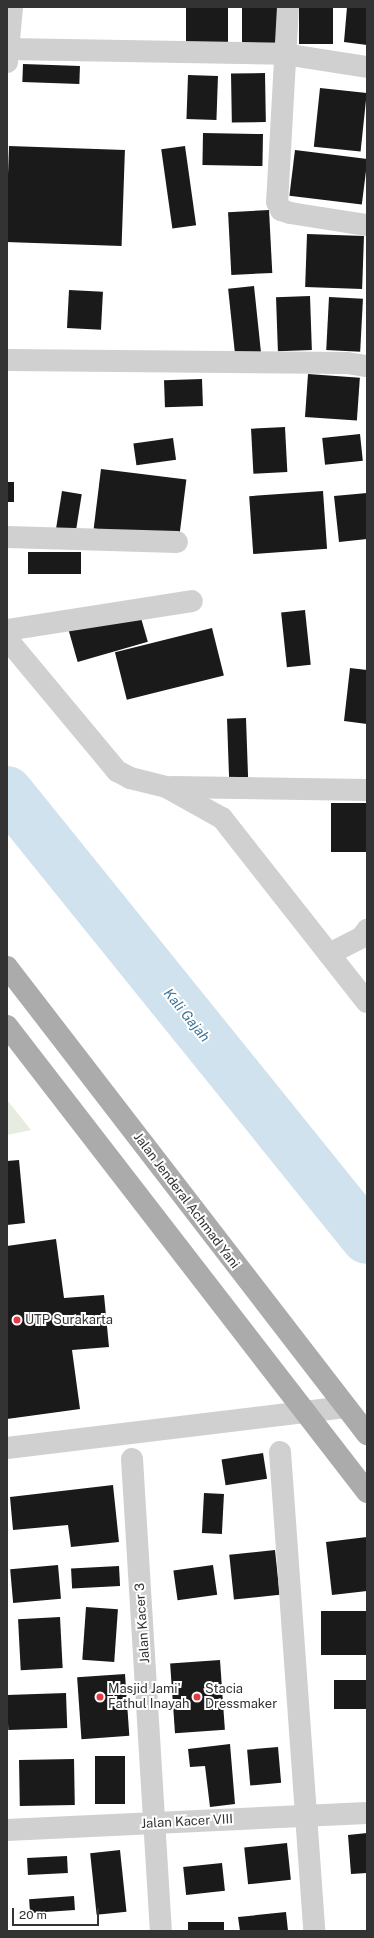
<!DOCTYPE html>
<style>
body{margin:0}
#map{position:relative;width:374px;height:1938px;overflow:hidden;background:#fff;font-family:"Public Sans",sans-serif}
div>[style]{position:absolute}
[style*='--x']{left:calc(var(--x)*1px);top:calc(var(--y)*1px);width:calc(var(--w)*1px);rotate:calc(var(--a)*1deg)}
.green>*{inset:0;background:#e6ecdf}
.river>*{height:52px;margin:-26px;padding:0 26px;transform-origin:26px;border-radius:26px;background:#cfe2ee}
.building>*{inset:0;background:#1a1a1a;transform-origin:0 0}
.minor>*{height:22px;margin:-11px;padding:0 11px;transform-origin:11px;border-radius:11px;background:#d0d0d0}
.primary>*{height:22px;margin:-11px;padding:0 11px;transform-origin:11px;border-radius:11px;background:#ababab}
.dots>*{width:11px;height:11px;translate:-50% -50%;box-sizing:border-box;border:2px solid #fff;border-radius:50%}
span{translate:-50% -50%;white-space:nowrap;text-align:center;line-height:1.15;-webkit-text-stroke:4px #fff;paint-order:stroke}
.street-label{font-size:13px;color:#333}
.poi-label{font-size:13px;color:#333}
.left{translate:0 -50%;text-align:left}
.water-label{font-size:14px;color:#3f7597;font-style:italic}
.frame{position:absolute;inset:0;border:8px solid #333;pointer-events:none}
.scale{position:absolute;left:12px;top:1908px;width:87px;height:18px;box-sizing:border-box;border:2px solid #333;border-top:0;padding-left:5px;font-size:12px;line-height:14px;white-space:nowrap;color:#333;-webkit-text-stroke:3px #fff;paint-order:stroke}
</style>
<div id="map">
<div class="green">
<div style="clip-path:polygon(7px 1100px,31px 1130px,7px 1135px)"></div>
</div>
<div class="river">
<div style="--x:7;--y:792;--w:573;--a:51.09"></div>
</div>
<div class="building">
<div style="left:186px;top:7px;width:42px;height:39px"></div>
<div style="left:242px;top:7px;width:42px;height:40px"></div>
<div style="left:299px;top:7px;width:34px;height:37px"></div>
<div style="clip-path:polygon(347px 7px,367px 7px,367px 45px,344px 42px)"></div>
<div style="left:23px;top:64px;width:57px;height:18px;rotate:2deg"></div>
<div style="left:265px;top:73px;width:49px;height:34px;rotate:89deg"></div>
<div style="left:188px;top:75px;width:30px;height:44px;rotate:2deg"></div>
<div style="left:320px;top:88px;width:47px;height:59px;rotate:6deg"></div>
<div style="left:203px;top:133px;width:60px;height:32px;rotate:1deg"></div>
<div style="left:9px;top:146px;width:116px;height:96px;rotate:2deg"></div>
<div style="left:185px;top:146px;width:80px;height:24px;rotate:82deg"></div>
<div style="left:295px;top:150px;width:73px;height:46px;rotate:7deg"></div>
<div style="left:269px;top:210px;width:63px;height:41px;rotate:87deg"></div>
<div style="left:307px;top:234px;width:57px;height:53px;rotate:2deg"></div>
<div style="left:254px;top:286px;width:73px;height:26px;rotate:84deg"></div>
<div style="left:69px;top:290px;width:34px;height:38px;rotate:3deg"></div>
<div style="left:310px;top:296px;width:54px;height:34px;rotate:88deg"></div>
<div style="left:329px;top:297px;width:34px;height:53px;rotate:3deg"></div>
<div style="left:308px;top:374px;width:52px;height:43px;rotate:4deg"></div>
<div style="left:202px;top:379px;width:27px;height:38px;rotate:88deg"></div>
<div style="left:285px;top:427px;width:45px;height:34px;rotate:87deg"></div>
<div style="left:360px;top:434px;width:27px;height:38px;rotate:84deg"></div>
<div style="left:173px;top:438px;width:22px;height:40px;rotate:82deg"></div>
<div style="left:101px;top:469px;width:86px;height:60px;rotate:7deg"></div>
<div style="left:7px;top:482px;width:7px;height:20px"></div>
<div style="left:62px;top:491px;width:20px;height:44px;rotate:9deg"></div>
<div style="left:323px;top:491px;width:58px;height:74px;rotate:86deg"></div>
<div style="clip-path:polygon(367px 493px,367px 539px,339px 542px,334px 496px)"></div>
<div style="left:81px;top:552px;width:22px;height:53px;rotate:90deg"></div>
<div style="left:305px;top:610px;width:55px;height:24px;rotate:84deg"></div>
<div style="left:139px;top:611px;width:32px;height:73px;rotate:74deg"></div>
<div style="left:212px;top:628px;width:49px;height:100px;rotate:76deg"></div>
<div style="clip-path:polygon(350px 668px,367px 670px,367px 724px,344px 721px)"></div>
<div style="left:246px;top:718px;width:59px;height:19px;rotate:88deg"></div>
<div style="left:367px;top:803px;width:49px;height:36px;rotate:90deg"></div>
<div style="clip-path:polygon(19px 1160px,25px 1223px,7px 1225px,7px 1161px)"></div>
<div style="clip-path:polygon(56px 1239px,64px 1298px,104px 1295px,109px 1347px,72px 1350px,80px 1409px,7px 1419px,7px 1246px)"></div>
<div style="left:263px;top:1453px;width:26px;height:42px;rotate:81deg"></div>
<div style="clip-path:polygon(113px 1485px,119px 1542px,71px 1547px,68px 1525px,13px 1530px,10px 1497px)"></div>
<div style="left:204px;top:1493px;width:20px;height:40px;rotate:3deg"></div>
<div style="clip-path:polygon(367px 1537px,367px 1591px,332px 1595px,326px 1542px)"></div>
<div style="left:275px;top:1550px;width:45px;height:46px;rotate:84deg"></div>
<div style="left:58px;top:1565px;width:34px;height:48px;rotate:85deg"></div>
<div style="left:213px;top:1565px;width:30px;height:40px;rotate:82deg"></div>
<div style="left:119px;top:1566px;width:20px;height:48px;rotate:87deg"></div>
<div style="left:86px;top:1607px;width:32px;height:53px;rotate:4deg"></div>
<div style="left:367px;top:1611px;width:44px;height:46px;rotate:90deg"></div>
<div style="left:60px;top:1617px;width:51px;height:42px;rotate:87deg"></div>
<div style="left:220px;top:1660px;width:70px;height:50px;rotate:86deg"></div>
<div style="left:125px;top:1674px;width:62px;height:48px;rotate:86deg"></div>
<div style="left:367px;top:1680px;width:29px;height:33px;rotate:90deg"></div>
<div style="left:66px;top:1693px;width:35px;height:59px;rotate:88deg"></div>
<div style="clip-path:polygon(230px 1744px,235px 1804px,210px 1807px,205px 1766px,190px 1767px,188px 1749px)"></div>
<div style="left:278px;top:1747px;width:36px;height:31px;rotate:85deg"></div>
<div style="left:95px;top:1756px;width:30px;height:48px"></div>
<div style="left:74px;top:1759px;width:46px;height:55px;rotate:89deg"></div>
<div style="clip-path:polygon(367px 1833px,367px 1873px,351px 1874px,348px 1835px)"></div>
<div style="left:287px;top:1843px;width:37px;height:43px;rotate:84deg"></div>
<div style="left:120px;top:1850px;width:62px;height:30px;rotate:84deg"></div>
<div style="left:67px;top:1856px;width:17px;height:40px;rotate:87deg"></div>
<div style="left:222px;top:1863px;width:28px;height:39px;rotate:84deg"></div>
<div style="left:74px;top:1896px;width:14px;height:45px;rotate:86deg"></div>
<div style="clip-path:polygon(286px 1912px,288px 1931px,240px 1931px,238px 1917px)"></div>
<div style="left:224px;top:1922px;width:9px;height:36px;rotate:90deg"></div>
</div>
<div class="minor">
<div style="--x:288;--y:7;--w:195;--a:93.2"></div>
<div style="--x:277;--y:202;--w:9;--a:63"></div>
<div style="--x:281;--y:210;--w:9;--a:18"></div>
<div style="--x:290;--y:213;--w:78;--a:8.9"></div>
<div style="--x:7;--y:49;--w:277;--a:1"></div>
<div style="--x:284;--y:54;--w:84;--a:8.9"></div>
<div style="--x:7;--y:62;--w:55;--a:-84.8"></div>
<div style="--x:7;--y:360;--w:340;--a:0.5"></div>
<div style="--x:347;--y:363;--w:20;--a:9"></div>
<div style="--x:7;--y:537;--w:170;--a:1.7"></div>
<div style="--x:7;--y:630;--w:187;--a:-8.9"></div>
<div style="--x:7;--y:639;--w:172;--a:50.2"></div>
<div style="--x:117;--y:771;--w:15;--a:28"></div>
<div style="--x:130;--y:778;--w:37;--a:14"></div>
<div style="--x:166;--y:787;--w:64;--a:29"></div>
<div style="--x:222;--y:818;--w:234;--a:51.8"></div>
<div style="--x:172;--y:787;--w:195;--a:0.9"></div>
<div style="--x:329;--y:954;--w:37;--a:-27"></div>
<div style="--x:362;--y:937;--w:9;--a:-54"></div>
<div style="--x:7;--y:1448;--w:341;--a:-6.9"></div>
<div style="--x:280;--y:1452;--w:480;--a:85.9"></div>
<div style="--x:132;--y:1459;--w:473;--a:86.5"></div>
<div style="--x:7;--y:1830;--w:360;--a:-2.7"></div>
</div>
<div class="primary">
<div style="--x:7;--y:967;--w:590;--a:52.37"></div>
<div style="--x:7;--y:1026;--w:589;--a:52.31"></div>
</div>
<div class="dots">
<div style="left:17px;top:1320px;background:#e63946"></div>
<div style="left:100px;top:1697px;background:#e63946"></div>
<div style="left:197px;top:1697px;background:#e63946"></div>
</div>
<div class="street-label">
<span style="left:186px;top:1201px;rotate:53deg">Jalan Jenderal Achmad Yani</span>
<span style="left:143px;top:1623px;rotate:-94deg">Jalan Kacer 3</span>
<span style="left:187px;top:1822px;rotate:-3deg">Jalan Kacer VIII</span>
</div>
<div class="poi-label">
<span class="left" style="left:25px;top:1320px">UTP Surakarta</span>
<span class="left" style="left:108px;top:1697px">Masjid Jami'<br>Fathul Inayah</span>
<span class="left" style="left:205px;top:1697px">Stacia<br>Dressmaker</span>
</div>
<div class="water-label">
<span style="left:187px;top:1015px;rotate:51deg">Kali Gajah</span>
</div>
<div class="frame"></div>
<div class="scale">20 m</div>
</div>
